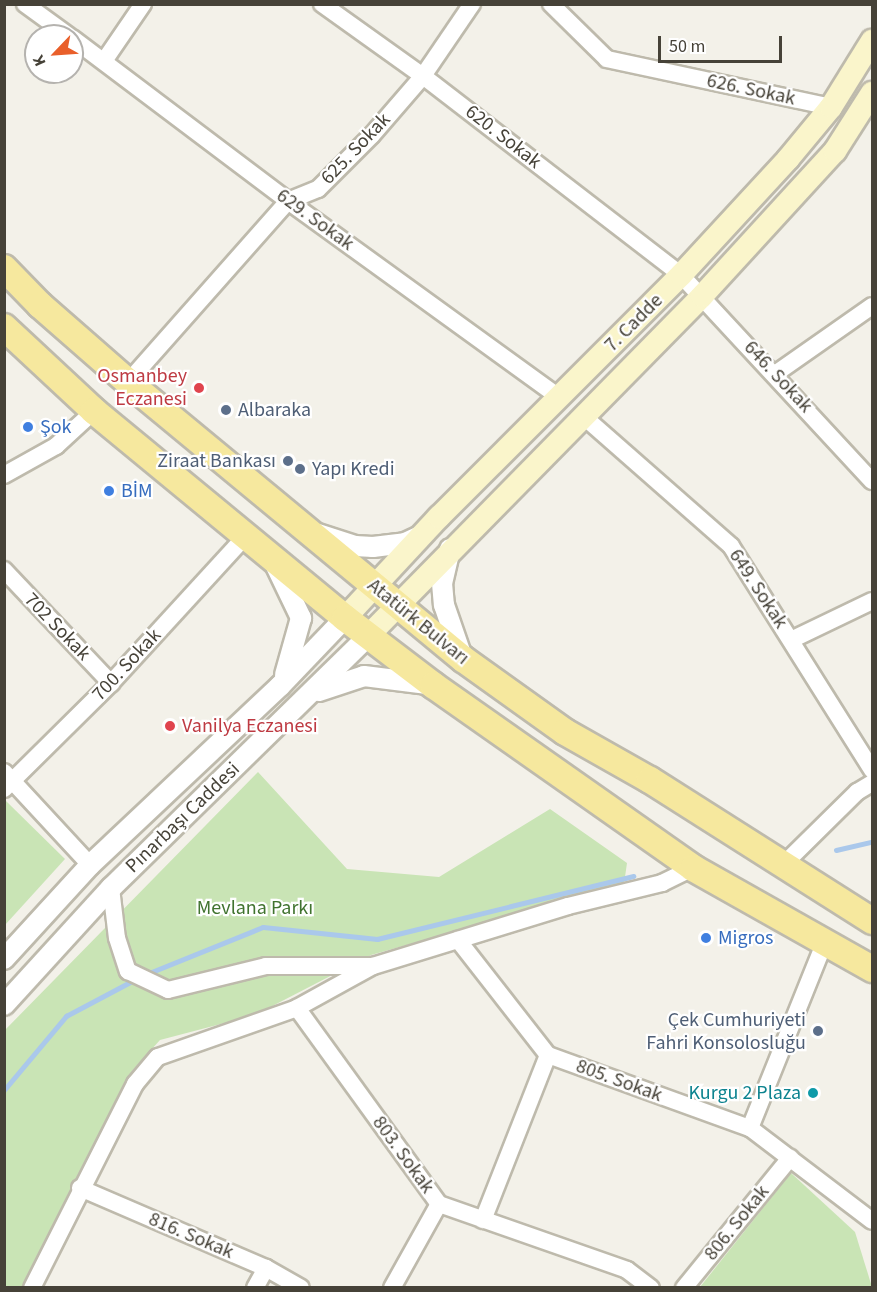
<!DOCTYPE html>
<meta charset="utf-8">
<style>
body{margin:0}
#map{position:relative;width:877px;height:1292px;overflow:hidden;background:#f3f1e9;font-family:"Source Sans 3",sans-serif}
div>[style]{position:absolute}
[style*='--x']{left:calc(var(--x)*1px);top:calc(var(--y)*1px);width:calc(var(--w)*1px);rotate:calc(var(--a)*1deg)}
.green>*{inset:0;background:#c9e4b5}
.stream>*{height:5px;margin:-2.5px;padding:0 2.5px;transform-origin:2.5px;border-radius:2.5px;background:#aac8eb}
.roads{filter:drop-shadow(2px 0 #bebaac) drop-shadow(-2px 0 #bebaac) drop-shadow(0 2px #bebaac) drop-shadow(0 -2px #bebaac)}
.minor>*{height:16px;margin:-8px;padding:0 8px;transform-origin:8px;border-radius:8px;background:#fff}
.tertiary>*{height:20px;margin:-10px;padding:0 10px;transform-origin:10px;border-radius:10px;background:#fff}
.secondary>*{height:22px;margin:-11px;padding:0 11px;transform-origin:11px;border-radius:11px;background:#faf5cb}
.primary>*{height:26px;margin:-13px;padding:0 13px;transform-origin:13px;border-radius:13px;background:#f6e89e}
.dots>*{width:16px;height:16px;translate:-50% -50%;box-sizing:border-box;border:3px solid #fff;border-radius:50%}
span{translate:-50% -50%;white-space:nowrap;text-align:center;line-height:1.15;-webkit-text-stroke:4.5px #fff;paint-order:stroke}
.street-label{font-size:20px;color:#464238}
.health-label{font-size:20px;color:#be3a42}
.right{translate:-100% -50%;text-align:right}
.left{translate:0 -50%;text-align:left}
.service-label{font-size:20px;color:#4e5e75}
.shop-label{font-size:20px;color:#366cbe}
.park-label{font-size:20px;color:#40732f}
.culture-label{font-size:20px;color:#0d838f}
.frame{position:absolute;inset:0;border:6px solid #464238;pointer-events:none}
.north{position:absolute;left:24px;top:24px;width:60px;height:60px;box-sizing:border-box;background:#fff;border:2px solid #b5b3af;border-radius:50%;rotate:245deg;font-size:16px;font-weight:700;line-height:24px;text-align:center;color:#464238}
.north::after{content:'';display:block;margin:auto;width:21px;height:27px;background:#e95f2a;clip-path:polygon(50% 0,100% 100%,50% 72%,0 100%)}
.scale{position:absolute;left:658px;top:36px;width:124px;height:27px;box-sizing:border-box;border:3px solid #464238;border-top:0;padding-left:8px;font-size:18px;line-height:21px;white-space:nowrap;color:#464238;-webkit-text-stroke:4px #fff;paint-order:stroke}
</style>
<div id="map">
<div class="green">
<div style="clip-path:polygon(258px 772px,347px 869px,439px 877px,550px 809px,627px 863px,624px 884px,371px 955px,255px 1015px,160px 1040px,132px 1071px,22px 1287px,5px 1288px,5px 1030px)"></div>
<div style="clip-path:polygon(6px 801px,65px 859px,5px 925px,4px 803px)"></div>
<div style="clip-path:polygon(791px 1173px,855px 1232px,872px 1287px,700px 1287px)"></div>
</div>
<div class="stream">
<div style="--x:836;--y:850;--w:37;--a:-13"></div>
<div style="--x:144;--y:975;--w:128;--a:-22"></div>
<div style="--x:263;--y:927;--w:115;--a:6"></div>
<div style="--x:377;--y:939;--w:264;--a:-13.8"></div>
<div style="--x:4;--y:1090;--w:97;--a:-50"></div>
<div style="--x:66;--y:1016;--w:79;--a:-27.9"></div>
</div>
<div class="roads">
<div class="minor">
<div style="--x:25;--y:4;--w:54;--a:36"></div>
<div style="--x:322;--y:4;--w:124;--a:35.5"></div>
<div style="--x:423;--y:76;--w:326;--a:37.6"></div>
<div style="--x:681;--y:275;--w:281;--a:47.2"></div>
<div style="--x:551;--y:4;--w:78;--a:44.5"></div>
<div style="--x:607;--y:59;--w:229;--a:12.1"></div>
<div style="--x:72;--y:38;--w:271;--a:37"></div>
<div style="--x:288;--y:201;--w:336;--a:35.9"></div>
<div style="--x:104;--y:61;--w:69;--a:-55.6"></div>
<div style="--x:775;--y:374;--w:118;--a:-35"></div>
<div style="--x:128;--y:382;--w:242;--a:-48.5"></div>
<div style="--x:288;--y:201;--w:32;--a:-22"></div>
<div style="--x:318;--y:189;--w:76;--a:-45"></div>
<div style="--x:372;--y:135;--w:78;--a:-49.2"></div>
<div style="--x:423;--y:76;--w:87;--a:-55.8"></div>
<div style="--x:582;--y:415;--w:198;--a:41.3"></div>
<div style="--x:731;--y:546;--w:265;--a:57.8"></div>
<div style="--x:4;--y:475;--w:60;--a:-29.1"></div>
<div style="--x:56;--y:446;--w:52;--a:-42.6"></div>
<div style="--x:4;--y:570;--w:156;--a:46.6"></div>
<div style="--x:791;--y:640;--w:90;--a:-25.7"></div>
<div style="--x:4;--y:772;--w:127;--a:47.2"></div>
<div style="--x:4;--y:789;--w:151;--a:-44.7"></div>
<div style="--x:111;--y:683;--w:198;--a:-47.5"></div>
<div style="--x:784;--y:864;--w:103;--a:-44.6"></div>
<div style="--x:857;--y:792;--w:17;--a:-31"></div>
<div style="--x:111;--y:888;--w:50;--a:83.2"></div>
<div style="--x:117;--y:938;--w:35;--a:72"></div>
<div style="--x:128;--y:971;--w:44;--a:25.4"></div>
<div style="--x:168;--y:990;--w:101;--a:-13.8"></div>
<div style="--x:266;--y:966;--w:106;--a:0"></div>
<div style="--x:458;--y:940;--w:146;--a:52"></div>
<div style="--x:548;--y:1055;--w:215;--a:19.9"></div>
<div style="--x:750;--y:1128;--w:153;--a:37.3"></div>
<div style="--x:297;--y:1008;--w:242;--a:54.1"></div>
<div style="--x:439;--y:1204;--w:199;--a:19.3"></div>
<div style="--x:627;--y:1270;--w:30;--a:37"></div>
<div style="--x:750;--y:1128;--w:201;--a:-68.1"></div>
<div style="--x:80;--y:1188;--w:202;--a:23.3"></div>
<div style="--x:266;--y:1268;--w:40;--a:29.7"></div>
<div style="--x:483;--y:1220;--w:177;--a:-68.5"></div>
<div style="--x:32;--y:1288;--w:229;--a:-63.2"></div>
<div style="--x:135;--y:1084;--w:35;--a:-50"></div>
<div style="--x:158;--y:1057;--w:147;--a:-19.4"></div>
<div style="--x:297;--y:1008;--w:87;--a:-28.9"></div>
<div style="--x:373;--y:966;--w:204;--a:-17.1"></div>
<div style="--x:568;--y:906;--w:97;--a:-13.7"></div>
<div style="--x:662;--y:883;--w:34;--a:-26"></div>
<div style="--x:255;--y:1288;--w:23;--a:-61"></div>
<div style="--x:392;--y:1288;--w:96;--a:-60.8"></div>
<div style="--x:684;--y:1288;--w:168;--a:-50.8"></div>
</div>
<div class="tertiary">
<div style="--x:318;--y:534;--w:39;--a:18"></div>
<div style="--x:355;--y:546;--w:18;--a:3"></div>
<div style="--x:373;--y:547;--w:32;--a:-7"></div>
<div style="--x:405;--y:543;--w:19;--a:-25"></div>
<div style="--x:450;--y:549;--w:35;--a:103"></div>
<div style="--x:442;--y:583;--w:22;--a:85"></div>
<div style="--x:444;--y:605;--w:55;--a:70.9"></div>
<div style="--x:276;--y:566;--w:58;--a:64.3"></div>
<div style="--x:301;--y:618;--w:59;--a:105.7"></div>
<div style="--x:319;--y:691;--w:47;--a:-18.4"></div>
<div style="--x:364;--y:676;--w:64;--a:7.2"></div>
<div style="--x:4;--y:959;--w:127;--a:-47.5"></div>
<div style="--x:90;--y:865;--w:261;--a:-43.3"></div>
<div style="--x:280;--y:686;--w:94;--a:-46.3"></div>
<div style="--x:4;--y:1005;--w:159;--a:-47.6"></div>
<div style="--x:111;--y:888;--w:360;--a:-44.4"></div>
</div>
<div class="secondary">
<div style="--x:345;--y:618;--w:138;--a:-47.1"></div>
<div style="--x:439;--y:517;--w:342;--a:-45"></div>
<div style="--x:681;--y:275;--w:158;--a:-47.3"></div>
<div style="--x:788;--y:159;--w:67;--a:-50.4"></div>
<div style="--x:831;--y:107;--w:78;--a:-58.2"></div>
<div style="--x:368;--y:636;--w:477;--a:-45.5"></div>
<div style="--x:702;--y:296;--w:197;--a:-47.5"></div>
<div style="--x:835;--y:151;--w:69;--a:-57.5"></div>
</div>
<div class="primary">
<div style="--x:4;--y:268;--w:52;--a:45.8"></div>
<div style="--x:40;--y:305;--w:117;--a:41.2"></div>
<div style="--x:128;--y:382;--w:435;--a:39.6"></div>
<div style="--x:463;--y:659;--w:125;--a:35.6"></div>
<div style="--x:565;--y:732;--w:98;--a:29.5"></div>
<div style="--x:650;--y:780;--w:263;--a:32.4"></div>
<div style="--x:4;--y:327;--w:123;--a:43"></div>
<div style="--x:94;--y:411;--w:325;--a:39.5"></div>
<div style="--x:345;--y:618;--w:111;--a:37.3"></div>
<div style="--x:433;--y:685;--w:318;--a:35.1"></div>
<div style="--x:693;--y:868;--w:206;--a:29.4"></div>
</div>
</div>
<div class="dots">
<div style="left:199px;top:388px;background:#e0444e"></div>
<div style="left:226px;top:410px;background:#5c6f8a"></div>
<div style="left:28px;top:427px;background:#3f7fe0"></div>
<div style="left:288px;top:461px;background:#5c6f8a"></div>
<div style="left:300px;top:469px;background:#5c6f8a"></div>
<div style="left:109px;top:491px;background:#3f7fe0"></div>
<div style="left:170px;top:726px;background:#e0444e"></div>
<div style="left:706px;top:938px;background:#3f7fe0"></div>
<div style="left:818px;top:1031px;background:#5c6f8a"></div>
<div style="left:813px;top:1093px;background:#0f9aa8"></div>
</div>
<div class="street-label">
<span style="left:751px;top:90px;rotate:12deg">626. Sokak</span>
<span style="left:503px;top:137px;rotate:38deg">620. Sokak</span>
<span style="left:356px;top:149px;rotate:-46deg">625. Sokak</span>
<span style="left:315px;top:220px;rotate:36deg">629. Sokak</span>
<span style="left:634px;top:323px;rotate:-45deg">7. Cadde</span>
<span style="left:778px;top:377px;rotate:47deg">646. Sokak</span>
<span style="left:758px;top:589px;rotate:57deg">649. Sokak</span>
<span style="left:418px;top:622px;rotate:39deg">Atatürk Bulvarı</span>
<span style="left:57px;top:627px;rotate:46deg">702 Sokak</span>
<span style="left:127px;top:665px;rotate:-47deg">700. Sokak</span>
<span style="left:183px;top:818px;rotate:-44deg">Pınarbaşı Caddesi</span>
<span style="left:619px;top:1081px;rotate:20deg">805. Sokak</span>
<span style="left:403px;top:1155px;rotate:54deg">803. Sokak</span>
<span style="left:737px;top:1223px;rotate:-51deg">806. Sokak</span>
<span style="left:191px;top:1236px;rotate:23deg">816. Sokak</span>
</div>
<div class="health-label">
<span class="right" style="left:187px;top:388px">Osmanbey<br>Eczanesi</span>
<span class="left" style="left:182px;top:726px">Vanilya Eczanesi</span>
</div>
<div class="service-label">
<span class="left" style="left:238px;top:410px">Albaraka</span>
<span class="right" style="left:276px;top:461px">Ziraat Bankası</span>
<span class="left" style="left:312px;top:469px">Yapı Kredi</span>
<span class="right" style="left:806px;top:1032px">Çek Cumhuriyeti<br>Fahri Konsolosluğu</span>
</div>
<div class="shop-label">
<span class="left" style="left:40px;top:427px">Şok</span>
<span class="left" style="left:121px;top:491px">BİM</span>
<span class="left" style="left:718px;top:938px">Migros</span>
</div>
<div class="park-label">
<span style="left:255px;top:908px">Mevlana Parkı</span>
</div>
<div class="culture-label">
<span class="right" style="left:801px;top:1093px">Kurgu 2 Plaza</span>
</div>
<div class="frame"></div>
<div class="north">K</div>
<div class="scale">50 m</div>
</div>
